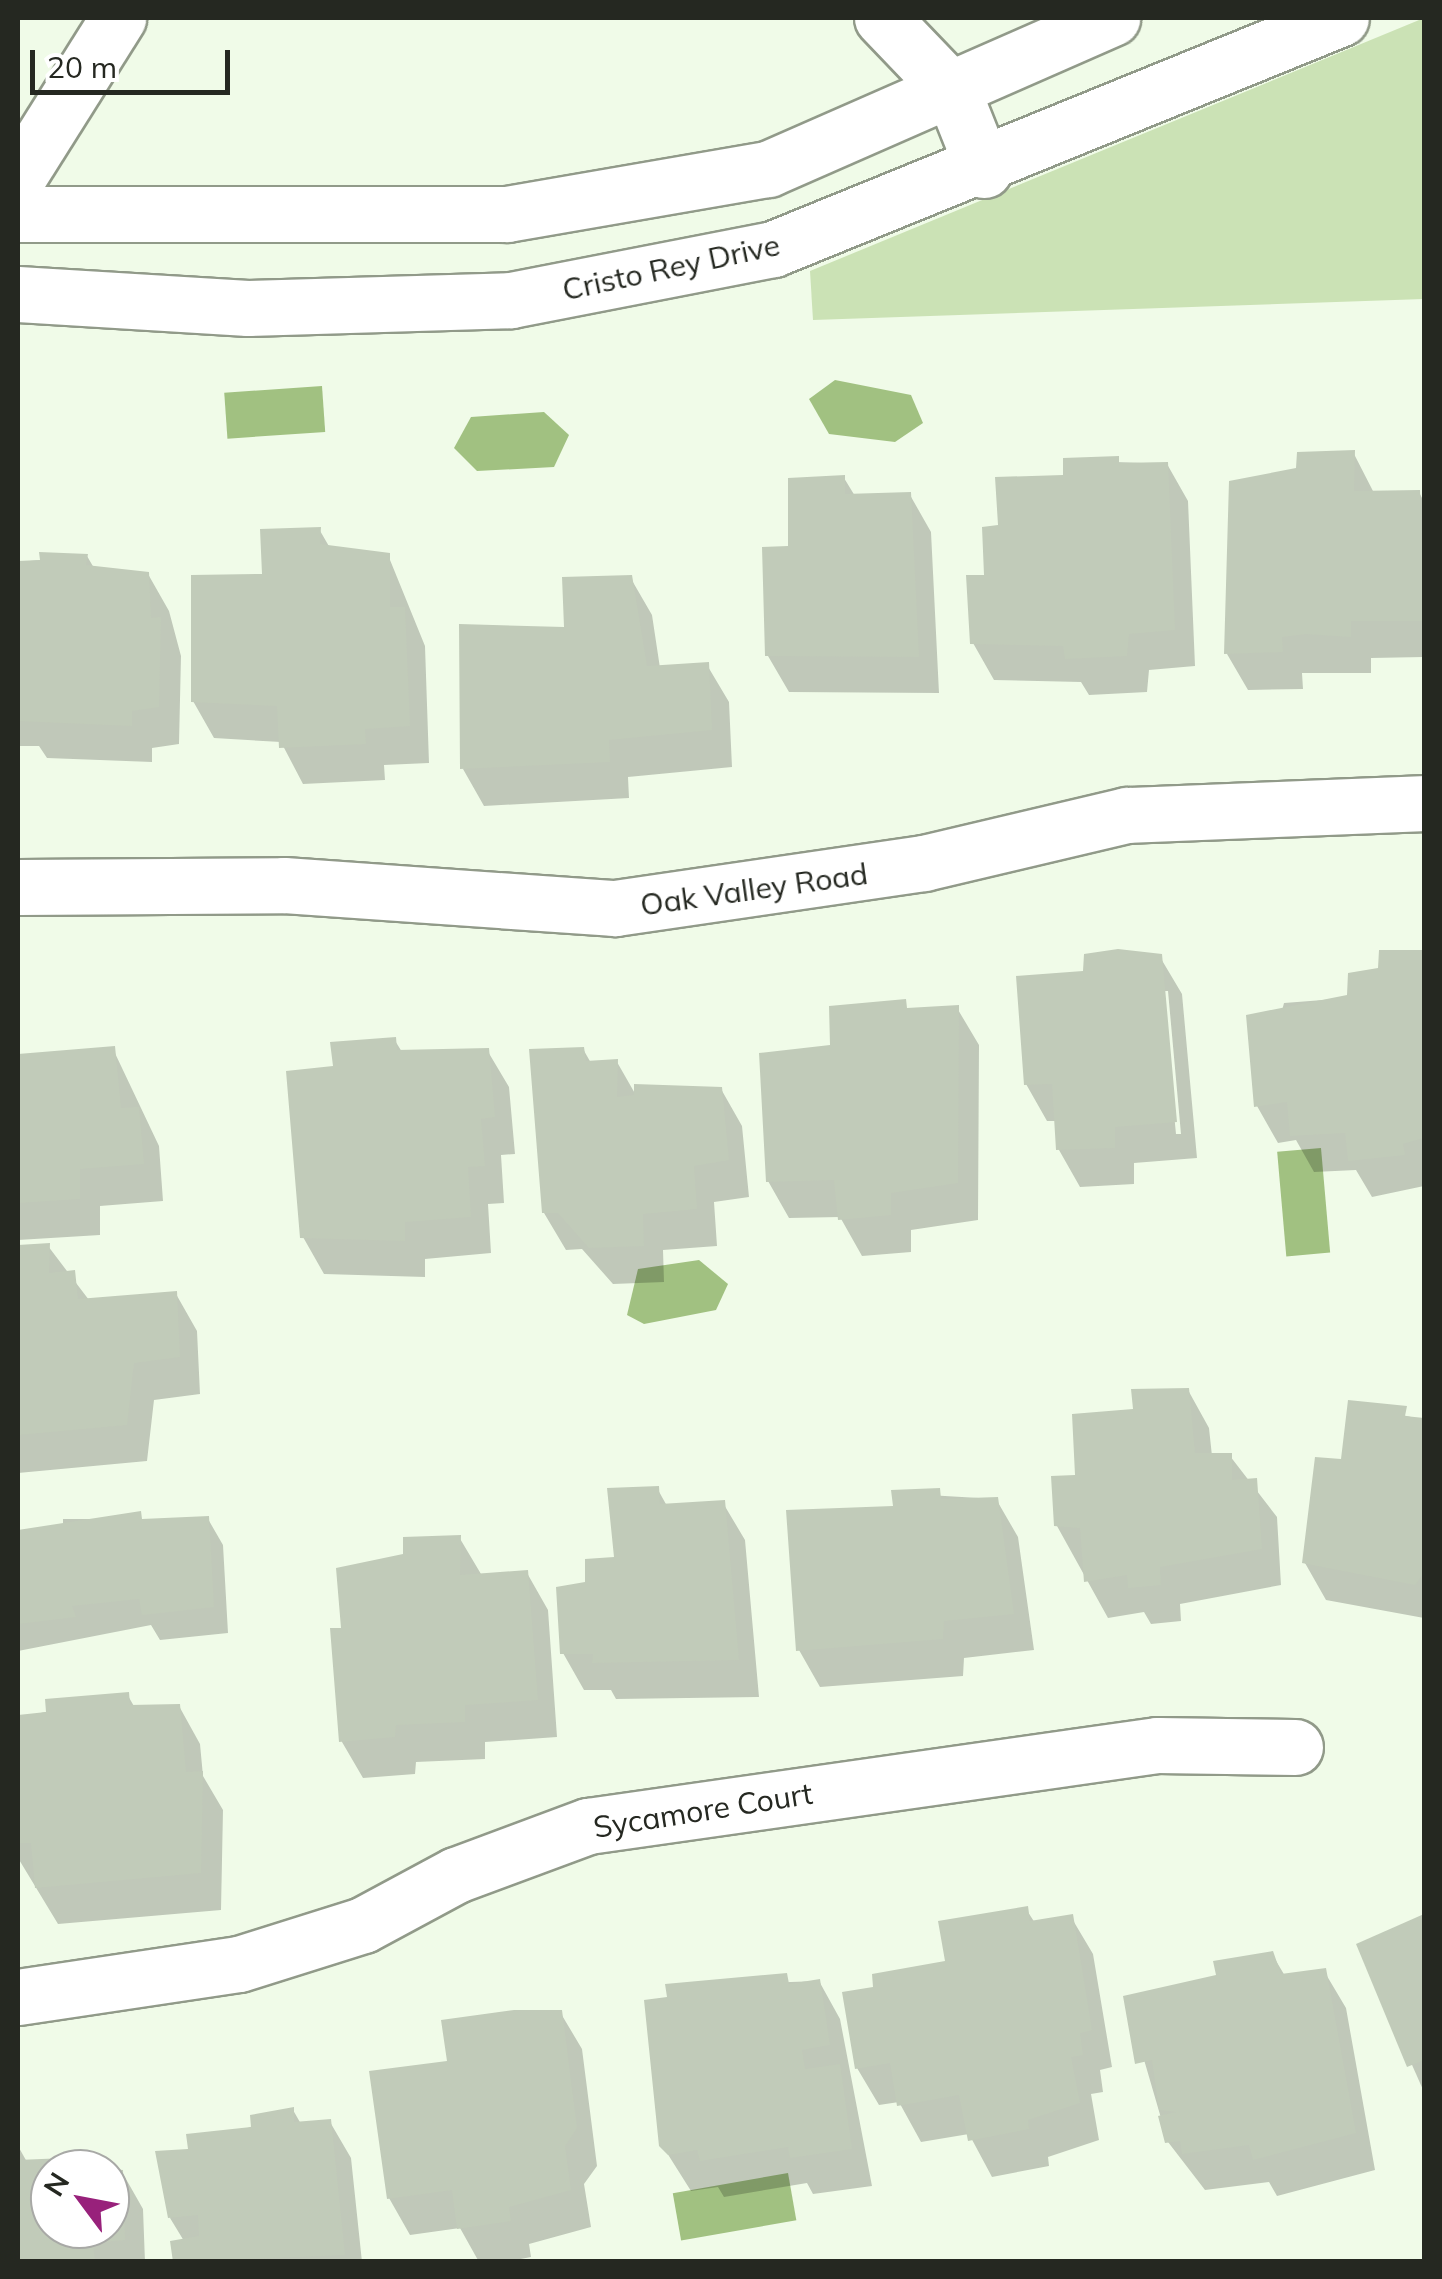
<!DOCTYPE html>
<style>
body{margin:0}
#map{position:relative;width:1442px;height:2279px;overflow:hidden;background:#f0fbe8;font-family:Mulish,sans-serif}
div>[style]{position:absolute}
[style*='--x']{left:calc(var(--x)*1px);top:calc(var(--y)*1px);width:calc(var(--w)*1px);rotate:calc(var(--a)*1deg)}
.green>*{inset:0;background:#cbe2b5}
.water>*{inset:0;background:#a1c181;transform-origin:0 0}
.shadow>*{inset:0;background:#0003}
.building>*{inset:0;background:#c1cbb9}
.roads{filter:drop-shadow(2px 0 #919a89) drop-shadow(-2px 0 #919a89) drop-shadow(0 2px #919a89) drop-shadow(0 -2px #919a89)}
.minor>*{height:55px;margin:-27.5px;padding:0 27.5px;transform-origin:27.5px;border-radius:27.5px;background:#fff}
span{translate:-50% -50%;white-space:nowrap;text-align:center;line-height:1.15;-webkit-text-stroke:9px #fff;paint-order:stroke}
.street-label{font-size:30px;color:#252821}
.frame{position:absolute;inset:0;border:20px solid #252821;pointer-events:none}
.north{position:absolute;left:30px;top:2149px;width:100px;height:100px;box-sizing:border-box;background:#fff;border:2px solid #a8a9a6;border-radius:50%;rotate:302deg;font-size:28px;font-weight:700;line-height:40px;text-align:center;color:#252821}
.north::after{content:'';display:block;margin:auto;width:35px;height:45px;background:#98217b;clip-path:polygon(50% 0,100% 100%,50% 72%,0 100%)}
.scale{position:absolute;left:30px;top:50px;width:200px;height:45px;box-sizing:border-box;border:5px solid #252821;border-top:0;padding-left:12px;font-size:30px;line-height:35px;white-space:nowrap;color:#252821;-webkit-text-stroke:8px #fff;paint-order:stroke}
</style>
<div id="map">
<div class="green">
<div style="clip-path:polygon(1424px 18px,1424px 299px,813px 320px,810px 271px)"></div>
</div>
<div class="water">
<div style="clip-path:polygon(835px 380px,911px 395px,923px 423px,895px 442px,829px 434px,809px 399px)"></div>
<div style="left:322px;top:386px;width:46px;height:98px;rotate:86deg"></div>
<div style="clip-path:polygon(544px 412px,569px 435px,554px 467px,477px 471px,454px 448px,471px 417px)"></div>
<div style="left:1321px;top:1148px;width:105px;height:44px;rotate:85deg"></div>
<div style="clip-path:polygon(699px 1260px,728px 1284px,716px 1310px,644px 1324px,627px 1315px,638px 1269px)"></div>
<div style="left:788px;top:2173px;width:48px;height:117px;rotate:80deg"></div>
</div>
<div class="shadow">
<div style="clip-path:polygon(1353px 452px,1374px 493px,1419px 492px,1424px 502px,1424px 657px,1371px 658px,1371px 673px,1302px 673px,1303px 689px,1248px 690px,1227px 654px,1298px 470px)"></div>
<div style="clip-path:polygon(1065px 460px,1167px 464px,1188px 501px,1195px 666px,1149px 670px,1147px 692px,1089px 695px,1081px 682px,994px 680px,973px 643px,1001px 528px,1065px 477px)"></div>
<div style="clip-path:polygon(844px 478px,855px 496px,910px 495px,931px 532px,939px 693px,789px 692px,768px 656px,791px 548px)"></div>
<div style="clip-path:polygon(319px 529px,330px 548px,388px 555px,425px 646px,429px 763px,384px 765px,385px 780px,303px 784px,281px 742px,214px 738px,193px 701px,265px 577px)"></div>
<div style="clip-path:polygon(87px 556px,94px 568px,148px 574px,169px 611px,181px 656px,179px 744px,152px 748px,152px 762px,47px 758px,39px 746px,18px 746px,18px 562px)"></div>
<div style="clip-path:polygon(630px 577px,652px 615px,660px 668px,707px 665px,729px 702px,732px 767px,628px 777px,629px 798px,484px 806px,463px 769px,566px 630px)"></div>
<div style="clip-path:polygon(1424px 952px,1424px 1186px,1372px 1197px,1356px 1170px,1314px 1172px,1296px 1140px,1278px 1143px,1257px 1106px,1284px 1003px,1349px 998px,1381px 970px,1381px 953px)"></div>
<div style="clip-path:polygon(evenodd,1160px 957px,1182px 994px,1197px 1158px,1134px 1163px,1134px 1184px,1080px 1187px,1059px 1150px,1057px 1121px,1047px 1121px,1026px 1084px,1086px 973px,1160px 957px,1162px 991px,1168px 991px,1181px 1134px,1176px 1134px,1162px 991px)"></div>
<div style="clip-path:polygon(957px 1008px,979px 1045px,978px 1220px,911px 1230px,911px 1252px,862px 1256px,840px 1217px,789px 1218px,768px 1181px,833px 1047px)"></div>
<div style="clip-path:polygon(394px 1039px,402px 1052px,487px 1050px,509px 1087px,515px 1154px,501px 1155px,504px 1203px,488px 1204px,491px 1253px,425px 1259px,425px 1277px,324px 1274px,303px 1237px,336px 1068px)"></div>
<div style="clip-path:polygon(113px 1049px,159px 1146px,163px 1201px,100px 1206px,100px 1235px,18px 1240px,18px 1057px)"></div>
<div style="clip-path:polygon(583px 1049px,591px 1063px,617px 1062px,637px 1097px,721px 1089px,742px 1126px,749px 1197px,714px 1202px,717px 1246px,663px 1250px,664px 1282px,613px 1284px,582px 1249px,566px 1250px,544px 1213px)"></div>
<div style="clip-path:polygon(48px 1246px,89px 1300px,176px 1294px,197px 1331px,200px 1394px,154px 1400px,147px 1461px,18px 1473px,18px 1247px)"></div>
<div style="clip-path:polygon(1188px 1390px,1209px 1428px,1212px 1456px,1230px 1456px,1277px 1517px,1281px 1585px,1180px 1604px,1181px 1621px,1151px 1624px,1144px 1612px,1108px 1618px,1057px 1526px,1077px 1477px,1136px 1412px)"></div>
<div style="clip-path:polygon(1350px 1403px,1424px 1420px,1424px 1618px,1326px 1600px,1305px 1563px,1343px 1462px)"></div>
<div style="clip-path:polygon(657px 1488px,667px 1506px,723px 1503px,745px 1540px,759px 1697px,616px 1699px,611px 1690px,584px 1690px,563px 1653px,588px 1584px,617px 1559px)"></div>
<div style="clip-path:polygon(894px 1493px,996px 1499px,1018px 1537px,1034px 1650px,964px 1658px,963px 1676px,820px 1687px,799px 1650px,896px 1509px)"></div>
<div style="clip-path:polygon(63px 1519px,208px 1519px,223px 1545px,228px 1633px,160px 1640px,151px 1625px,18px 1651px,18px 1532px,63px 1530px)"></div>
<div style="clip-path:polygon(459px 1537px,481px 1574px,527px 1573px,548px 1610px,557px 1737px,485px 1742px,485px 1759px,416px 1762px,415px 1774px,363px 1778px,342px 1742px,344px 1630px,405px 1556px)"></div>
<div style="clip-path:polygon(127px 1694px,135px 1708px,179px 1706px,200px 1744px,203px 1776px,223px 1810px,221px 1910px,58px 1924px,18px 1858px,18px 1718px)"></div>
<div style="clip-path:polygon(1026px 1909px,1035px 1923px,1071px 1917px,1093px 1954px,1112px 2067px,1100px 2070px,1103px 2092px,1091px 2094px,1099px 2140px,1048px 2157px,1049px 2166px,992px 2177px,969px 2134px,921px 2142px,899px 2102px,879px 2105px,857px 2068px,876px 1989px,947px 1963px)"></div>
<div style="clip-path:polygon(1424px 1915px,1424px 2092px,1359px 1945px)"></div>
<div style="clip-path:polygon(1272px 1954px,1285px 1976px,1324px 1971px,1346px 2008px,1375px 2170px,1277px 2196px,1269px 2182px,1205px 2190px,1168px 2142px,1126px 1998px,1219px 1977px)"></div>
<div style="clip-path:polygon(819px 1981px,840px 2019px,872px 2186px,813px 2194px,807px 2183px,724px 2197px,718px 2187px,691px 2191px,662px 2145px,668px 1986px)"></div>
<div style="clip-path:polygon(560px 2012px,582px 2049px,597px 2166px,584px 2184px,591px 2227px,529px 2244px,531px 2257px,505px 2262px,479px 2262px,460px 2228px,410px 2235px,389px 2198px)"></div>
<div style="clip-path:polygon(293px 2110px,301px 2124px,330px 2122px,351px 2158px,362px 2262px,175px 2262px,184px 2241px,170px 2218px,190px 2151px)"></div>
<div style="clip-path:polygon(18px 2146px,27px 2162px,88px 2159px,93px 2169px,50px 2169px,50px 2229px,110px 2229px,110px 2172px,122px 2172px,143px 2209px,145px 2262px,18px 2262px)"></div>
</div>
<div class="building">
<div style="clip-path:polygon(1355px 450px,1354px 491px,1420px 490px,1424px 621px,1351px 621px,1351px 637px,1306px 634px,1282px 637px,1283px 652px,1224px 654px,1229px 481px,1296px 468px,1297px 452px)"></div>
<div style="clip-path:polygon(1119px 456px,1119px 463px,1168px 462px,1175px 630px,1129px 634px,1127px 656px,1065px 659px,1063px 646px,970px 644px,966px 575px,984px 575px,982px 527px,998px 525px,995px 477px,1063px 475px,1063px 458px)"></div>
<div style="clip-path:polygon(845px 475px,845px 494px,911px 492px,919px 657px,765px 656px,762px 547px,788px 546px,788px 478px)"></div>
<div style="clip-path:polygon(321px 527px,320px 544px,390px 553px,390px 607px,405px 607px,410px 726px,365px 729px,366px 744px,279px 748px,277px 706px,191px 702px,191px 575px,262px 574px,260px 529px)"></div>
<div style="clip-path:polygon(39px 552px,88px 554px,86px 565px,149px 572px,151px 618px,161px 617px,159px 707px,132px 711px,132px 726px,18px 721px,18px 561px,40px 560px)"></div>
<div style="clip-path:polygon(632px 575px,647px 666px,709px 662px,712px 730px,609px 740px,610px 762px,460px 769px,459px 624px,564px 627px,562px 577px)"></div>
<div style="clip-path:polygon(1118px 949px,1162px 954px,1177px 1122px,1115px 1127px,1115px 1148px,1056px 1150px,1052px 1084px,1024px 1085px,1016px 976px,1083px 971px,1084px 954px)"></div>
<div style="clip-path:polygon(1379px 950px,1424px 950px,1424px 1138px,1403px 1144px,1405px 1155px,1348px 1161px,1345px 1133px,1290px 1136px,1287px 1102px,1254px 1107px,1246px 1015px,1347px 995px,1348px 973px,1378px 968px)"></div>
<div style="clip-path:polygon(906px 999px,907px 1008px,959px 1005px,958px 1183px,891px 1193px,891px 1215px,838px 1220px,834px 1180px,766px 1182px,759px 1053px,830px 1045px,829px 1006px)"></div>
<div style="clip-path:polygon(396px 1037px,397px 1050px,489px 1048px,495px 1117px,481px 1119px,485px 1166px,468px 1167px,471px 1217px,405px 1222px,405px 1241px,300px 1238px,286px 1071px,333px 1066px,330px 1042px)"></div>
<div style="clip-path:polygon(115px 1046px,121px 1108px,139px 1107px,144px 1164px,80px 1169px,80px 1199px,18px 1203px,18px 1054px)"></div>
<div style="clip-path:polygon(584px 1047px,586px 1061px,618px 1059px,617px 1097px,634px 1095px,634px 1084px,722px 1087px,729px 1160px,694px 1166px,697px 1209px,643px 1214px,644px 1246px,589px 1248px,558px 1213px,542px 1213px,529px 1049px)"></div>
<div style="clip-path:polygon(50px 1243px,49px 1273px,75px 1270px,78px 1299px,177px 1291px,180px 1357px,134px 1363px,127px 1425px,18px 1435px,18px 1245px)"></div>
<div style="clip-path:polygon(1189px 1388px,1195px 1453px,1232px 1453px,1232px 1480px,1257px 1478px,1262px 1549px,1160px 1567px,1161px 1585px,1128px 1588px,1127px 1575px,1084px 1582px,1080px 1528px,1054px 1526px,1051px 1476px,1075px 1475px,1072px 1414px,1133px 1409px,1131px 1389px)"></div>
<div style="clip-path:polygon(1348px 1400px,1407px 1406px,1405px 1416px,1424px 1418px,1424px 1573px,1415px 1585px,1302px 1563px,1315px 1457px,1341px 1459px)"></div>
<div style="clip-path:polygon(659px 1486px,660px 1504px,725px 1500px,739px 1660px,592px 1663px,593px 1654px,560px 1654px,556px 1587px,585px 1582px,585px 1559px,614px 1557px,607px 1488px)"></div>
<div style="clip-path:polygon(940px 1488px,941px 1499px,998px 1497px,1014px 1614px,944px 1621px,943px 1639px,796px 1651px,786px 1510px,893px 1506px,891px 1490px)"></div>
<div style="clip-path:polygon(141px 1511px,142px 1519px,209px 1516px,214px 1607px,142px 1615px,139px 1599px,72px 1606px,76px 1617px,18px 1624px,18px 1530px)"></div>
<div style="clip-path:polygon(461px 1535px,460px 1575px,528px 1570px,538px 1700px,465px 1705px,465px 1722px,396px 1725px,395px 1737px,339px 1742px,330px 1628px,341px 1628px,336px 1568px,403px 1554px,403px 1537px)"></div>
<div style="clip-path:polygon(129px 1692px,130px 1705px,180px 1704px,186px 1772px,203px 1771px,201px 1873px,35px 1888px,31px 1843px,18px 1843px,18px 1715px,46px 1712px,45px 1699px)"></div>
<div style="clip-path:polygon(1028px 1906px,1030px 1921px,1073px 1914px,1092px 2030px,1080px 2033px,1083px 2055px,1071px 2057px,1080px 2103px,1028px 2120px,1029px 2129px,968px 2141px,959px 2095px,897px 2106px,890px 2063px,855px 2069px,842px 1992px,873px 1987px,872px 1974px,945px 1961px,938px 1921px)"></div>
<div style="clip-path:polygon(1424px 1914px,1424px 2060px,1407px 2067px,1356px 1944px)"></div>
<div style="clip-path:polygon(1273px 1951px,1281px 1974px,1326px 1968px,1356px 2133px,1253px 2160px,1249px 2145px,1182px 2154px,1180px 2141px,1165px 2143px,1158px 2116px,1176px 2112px,1159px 2110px,1152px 2060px,1135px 2064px,1123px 1996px,1216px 1975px,1213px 1961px)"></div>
<div style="clip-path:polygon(787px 1973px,789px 1984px,820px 1979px,830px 2045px,802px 2050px,805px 2069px,840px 2064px,852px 2149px,790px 2158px,788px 2147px,700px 2161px,697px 2150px,668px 2155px,659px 2146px,644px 2000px,667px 1997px,665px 1984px)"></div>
<div style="clip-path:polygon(514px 2010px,562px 2010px,577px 2128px,565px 2146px,571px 2190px,509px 2207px,511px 2221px,457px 2229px,452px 2190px,387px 2199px,369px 2071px,447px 2061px,441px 2020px)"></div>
<div style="clip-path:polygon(294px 2107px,294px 2122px,331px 2119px,345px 2255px,173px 2262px,170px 2241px,199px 2236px,198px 2215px,168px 2218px,155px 2151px,188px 2149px,186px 2134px,251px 2127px,250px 2115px)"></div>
<div style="clip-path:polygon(89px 2157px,91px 2169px,50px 2169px,50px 2229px,110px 2229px,110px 2169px,123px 2170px,125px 2240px,93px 2243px,95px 2262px,18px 2262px,18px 2160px)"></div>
</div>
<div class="roads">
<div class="minor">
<div style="--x:882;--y:18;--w:103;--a:46.2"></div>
<div style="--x:953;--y:92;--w:84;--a:68.3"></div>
<div style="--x:18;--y:177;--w:188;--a:-57.8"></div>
<div style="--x:18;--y:214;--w:489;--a:0"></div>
<div style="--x:507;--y:214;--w:265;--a:-9.8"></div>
<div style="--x:768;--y:169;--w:376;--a:-23.7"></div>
<div style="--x:18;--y:294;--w:230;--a:3.5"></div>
<div style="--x:248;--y:308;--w:263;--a:-1.7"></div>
<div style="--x:511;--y:300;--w:267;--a:-11"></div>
<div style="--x:773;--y:249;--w:613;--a:-22.13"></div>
<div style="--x:18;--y:887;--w:266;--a:-0.4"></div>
<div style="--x:284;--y:885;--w:332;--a:4"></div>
<div style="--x:615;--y:908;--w:312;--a:-8.3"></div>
<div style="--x:924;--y:863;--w:209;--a:-13.3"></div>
<div style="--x:1127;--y:815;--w:297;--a:-2.3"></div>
<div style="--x:18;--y:1997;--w:223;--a:-8.5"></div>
<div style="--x:239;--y:1964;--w:130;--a:-17.5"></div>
<div style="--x:363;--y:1925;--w:106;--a:-28.3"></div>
<div style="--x:456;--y:1875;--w:141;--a:-20.4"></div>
<div style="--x:588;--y:1826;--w:575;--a:-8.1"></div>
<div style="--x:1157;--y:1745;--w:138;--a:0.8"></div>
</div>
</div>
<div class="street-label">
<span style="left:671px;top:267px;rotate:-12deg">Cristo Rey Drive</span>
<span style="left:754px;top:889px;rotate:-8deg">Oak Valley Road</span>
<span style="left:703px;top:1810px;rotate:-9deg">Sycamore Court</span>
</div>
<div class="frame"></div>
<div class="north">N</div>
<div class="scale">20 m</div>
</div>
